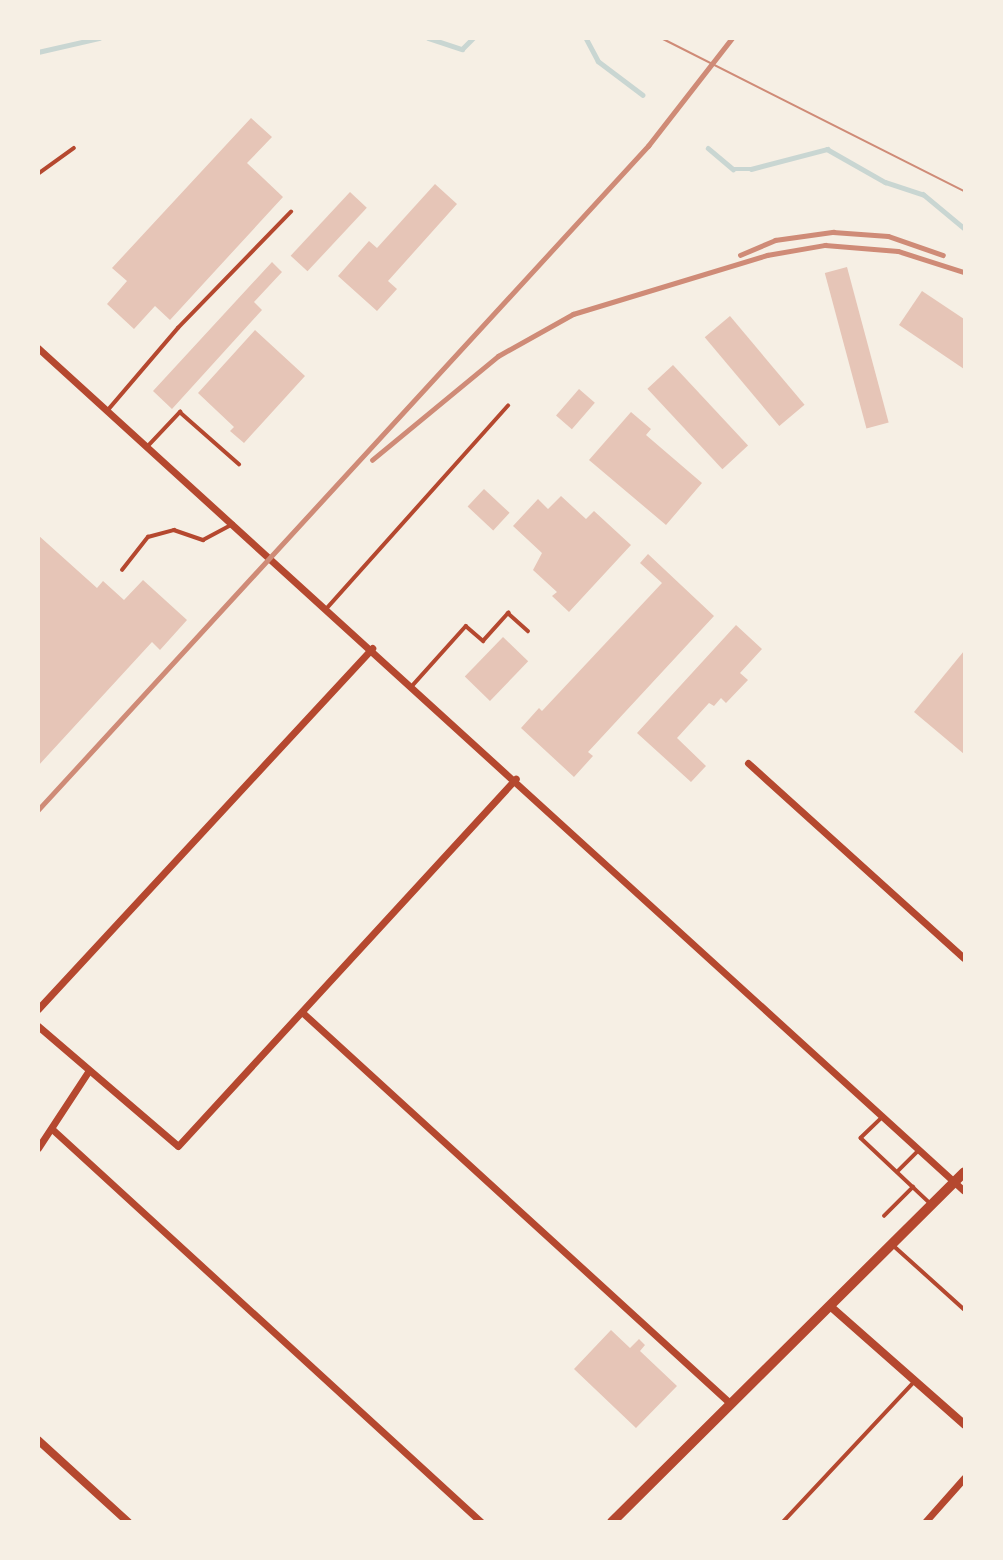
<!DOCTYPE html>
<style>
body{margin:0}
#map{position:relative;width:1003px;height:1560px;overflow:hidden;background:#f6efe4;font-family:"DejaVu Sans",sans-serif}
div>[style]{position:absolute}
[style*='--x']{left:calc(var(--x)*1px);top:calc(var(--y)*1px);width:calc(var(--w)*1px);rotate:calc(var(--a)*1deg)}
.stream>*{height:4.5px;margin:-2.25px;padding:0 2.25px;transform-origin:2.25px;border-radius:2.25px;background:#c9d6d2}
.building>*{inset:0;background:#e6c5b7;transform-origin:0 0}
.service>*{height:3.5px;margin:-1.75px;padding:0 1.75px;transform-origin:1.75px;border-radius:1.75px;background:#b5482f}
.minor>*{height:7px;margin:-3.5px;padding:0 3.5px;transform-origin:3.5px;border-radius:3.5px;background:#b5482f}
.tertiary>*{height:8px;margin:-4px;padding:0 4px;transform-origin:4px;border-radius:4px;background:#b5482f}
.primary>*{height:10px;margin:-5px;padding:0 5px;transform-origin:5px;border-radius:5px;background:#b5482f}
.tram>*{height:2px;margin:-1px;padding:0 1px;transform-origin:1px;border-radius:1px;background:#cf8b77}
.rail>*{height:4.5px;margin:-2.25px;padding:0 2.25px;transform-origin:2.25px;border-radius:2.25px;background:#cf8b77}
span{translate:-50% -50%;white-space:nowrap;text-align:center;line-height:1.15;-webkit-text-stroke:7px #f6efe4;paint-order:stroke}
.frame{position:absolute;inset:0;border:40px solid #f6efe4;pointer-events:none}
</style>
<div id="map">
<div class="stream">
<div style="--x:428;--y:38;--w:36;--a:18"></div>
<div style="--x:462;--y:49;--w:16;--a:-45"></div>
<div style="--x:586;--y:38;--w:26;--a:62"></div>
<div style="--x:598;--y:61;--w:56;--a:37.1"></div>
<div style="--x:38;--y:52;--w:63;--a:-12.9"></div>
<div style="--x:708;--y:148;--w:33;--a:40"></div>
<div style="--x:733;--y:169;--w:18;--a:0"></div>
<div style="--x:751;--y:169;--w:79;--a:-14.7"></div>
<div style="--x:827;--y:149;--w:67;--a:29.6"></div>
<div style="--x:885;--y:182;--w:40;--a:18"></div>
<div style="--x:923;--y:194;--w:53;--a:39.7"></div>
</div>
<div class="building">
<div style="clip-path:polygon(251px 118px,272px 137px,247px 163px,283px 197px,170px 320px,155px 306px,134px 329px,107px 304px,127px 281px,112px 268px)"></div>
<div style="clip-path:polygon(435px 184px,457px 204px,388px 281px,397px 289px,377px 311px,338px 276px,369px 241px,377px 248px)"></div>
<div style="left:350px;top:192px;width:23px;height:87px;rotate:43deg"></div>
<div style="clip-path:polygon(272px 262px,282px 272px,254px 302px,262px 310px,172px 409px,153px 391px)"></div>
<div style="left:847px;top:267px;width:161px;height:23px;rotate:75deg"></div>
<div style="clip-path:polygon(922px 291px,964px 319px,964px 369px,899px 325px)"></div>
<div style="left:730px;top:316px;width:116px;height:33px;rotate:50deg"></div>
<div style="clip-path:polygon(255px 330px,305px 376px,244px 443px,230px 431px,234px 427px,198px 393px)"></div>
<div style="left:673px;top:365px;width:110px;height:35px;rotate:47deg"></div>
<div style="left:579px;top:389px;width:21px;height:35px;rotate:41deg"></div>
<div style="clip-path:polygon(631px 412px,651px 429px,646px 435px,702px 483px,666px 525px,589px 460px)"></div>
<div style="left:484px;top:489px;width:35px;height:24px;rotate:43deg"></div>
<div style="clip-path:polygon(561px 496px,586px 519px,594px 511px,631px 545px,569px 612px,552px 596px,557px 592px,533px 570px,542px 553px,513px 526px,538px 499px,548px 509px)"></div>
<div style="clip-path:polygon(38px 535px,97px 588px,103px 581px,124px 600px,143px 580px,187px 620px,160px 650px,152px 642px,38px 766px)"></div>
<div style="clip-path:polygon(648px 554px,714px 616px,588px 752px,593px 756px,574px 777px,521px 728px,539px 708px,542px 711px,662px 583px,640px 563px)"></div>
<div style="clip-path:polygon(736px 625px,762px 649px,740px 673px,748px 680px,726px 703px,721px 698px,714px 706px,709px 703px,677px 738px,706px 766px,691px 782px,637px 733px)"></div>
<div style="left:503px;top:637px;width:35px;height:55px;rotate:44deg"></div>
<div style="clip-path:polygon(964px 651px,964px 754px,914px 712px)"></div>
<div style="clip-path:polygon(611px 1330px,630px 1348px,639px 1339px,645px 1345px,640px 1351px,677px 1386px,636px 1428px,574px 1369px)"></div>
</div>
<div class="service">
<div style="--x:38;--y:174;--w:44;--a:-35.8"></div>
<div style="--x:38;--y:400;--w:1;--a:90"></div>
<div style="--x:108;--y:410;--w:108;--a:-49.5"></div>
<div style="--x:178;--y:328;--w:162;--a:-45.8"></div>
<div style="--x:148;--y:446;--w:47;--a:-46.7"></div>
<div style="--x:180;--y:412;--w:79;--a:41.4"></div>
<div style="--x:122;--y:570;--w:42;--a:-51.8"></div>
<div style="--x:148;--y:537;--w:27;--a:-15"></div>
<div style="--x:174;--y:530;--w:31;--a:19"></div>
<div style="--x:203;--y:540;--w:34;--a:-28"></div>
<div style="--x:328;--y:607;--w:270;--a:-48.2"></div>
<div style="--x:413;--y:685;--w:79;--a:-48.1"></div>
<div style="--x:466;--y:626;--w:23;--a:41"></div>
<div style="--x:483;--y:641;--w:38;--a:-48"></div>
<div style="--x:508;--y:613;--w:27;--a:42"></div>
<div style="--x:882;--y:1118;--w:29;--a:136"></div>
<div style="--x:861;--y:1138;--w:96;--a:43.3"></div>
<div style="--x:897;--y:1172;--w:30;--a:-45"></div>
<div style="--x:884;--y:1216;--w:41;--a:-45"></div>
<div style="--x:894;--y:1246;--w:94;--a:42"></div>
<div style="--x:783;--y:1522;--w:192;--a:-46.9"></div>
</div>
<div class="minor">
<div style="--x:38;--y:348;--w:1252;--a:42.31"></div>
<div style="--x:748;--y:763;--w:291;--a:42.1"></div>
<div style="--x:38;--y:1009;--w:492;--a:-47.2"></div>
<div style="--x:304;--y:1014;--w:578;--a:42.41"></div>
<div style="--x:38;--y:1026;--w:184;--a:40.6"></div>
<div style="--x:178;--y:1146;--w:499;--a:-47.4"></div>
<div style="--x:52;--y:1129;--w:582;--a:42.49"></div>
<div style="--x:38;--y:1148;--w:91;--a:-56.7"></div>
<div style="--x:925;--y:1522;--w:59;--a:-48.4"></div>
</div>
<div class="tertiary">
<div style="--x:830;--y:1306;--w:179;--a:41.4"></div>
<div style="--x:38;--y:1440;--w:122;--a:42.3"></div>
</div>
<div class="primary">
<div style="--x:612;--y:1522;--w:496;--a:-44.8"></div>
</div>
<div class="tram">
<div style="--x:661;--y:38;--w:339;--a:26.8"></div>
</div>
<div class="rail">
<div style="--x:740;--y:255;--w:38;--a:-23"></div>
<div style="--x:775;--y:240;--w:59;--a:-7.9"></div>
<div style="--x:833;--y:232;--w:55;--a:4.2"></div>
<div style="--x:888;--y:236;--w:58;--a:19.1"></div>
<div style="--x:372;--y:460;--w:163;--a:-39.5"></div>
<div style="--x:498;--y:356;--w:86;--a:-29.2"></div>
<div style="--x:573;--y:314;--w:203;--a:-16.9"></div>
<div style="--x:767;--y:255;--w:59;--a:-9.8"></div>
<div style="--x:825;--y:245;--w:73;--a:4.7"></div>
<div style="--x:898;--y:251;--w:69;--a:17.7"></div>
<div style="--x:38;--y:810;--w:902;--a:-47.43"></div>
<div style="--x:648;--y:146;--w:137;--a:-52.1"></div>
</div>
<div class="frame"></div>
</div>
